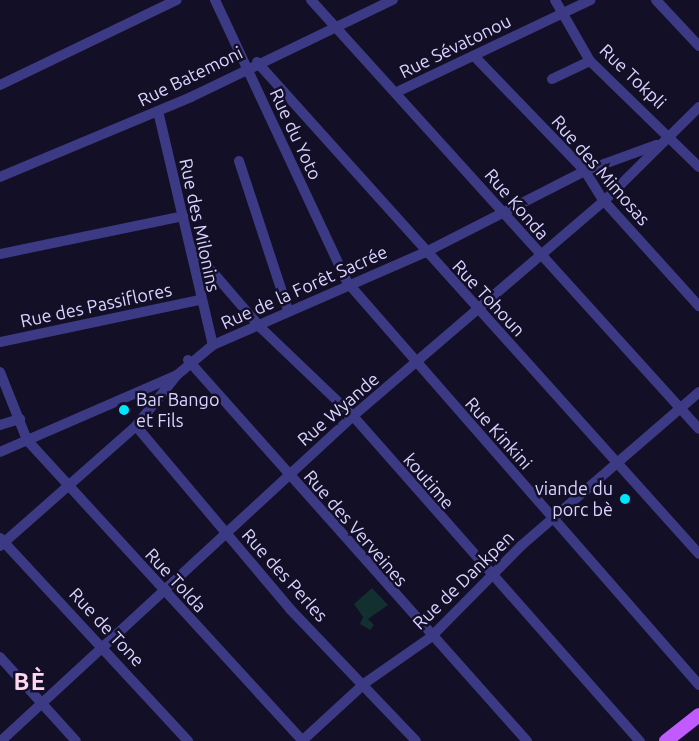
<!DOCTYPE html>
<meta charset="utf-8">
<style>
body{margin:0}
#map{position:relative;width:699px;height:741px;overflow:hidden;background:#130f26;font-family:Ubuntu,sans-serif}
div>[style]{position:absolute}
[style*='--x']{left:calc(var(--x)*1px);top:calc(var(--y)*1px);width:calc(var(--w)*1px);rotate:calc(var(--a)*1deg)}
.green>*{inset:0;background:#12302f}
.minor>*{height:10px;margin:-5px;padding:0 5px;transform-origin:5px;border-radius:5px;background:#3d3a85}
.major>*{height:14px;margin:-7px;padding:0 7px;transform-origin:7px;border-radius:7px;background:#c25bff}
.dots>*{width:16px;height:16px;translate:-50% -50%;box-sizing:border-box;border:3px solid #130f26;border-radius:50%}
span{translate:-50% -50%;white-space:nowrap;text-align:center;line-height:1.15;-webkit-text-stroke:5px #130f26;paint-order:stroke}
.street-label{font-size:18px;color:#d9d4ff}
.poi-label{font-size:18px;color:#d9d4ff}
.left{translate:0 -50%;text-align:left}
.right{translate:-100% -50%;text-align:right}
.district-label{font-size:24px;color:#ffd6f0;font-weight:700;letter-spacing:1.5px}
</style>
<div id="map">
<div class="green">
<div style="clip-path:polygon(372px 588px,388px 605px,368px 619px,374px 625px,370px 630px,360px 624px,363px 617px,354px 604px)"></div>
</div>
<div class="minor">
<div style="--x:215;--y:0;--w:311;--a:64.9"></div>
<div style="--x:347;--y:282;--w:535;--a:48.86"></div>
<div style="--x:311;--y:0;--w:578;--a:47.87"></div>
<div style="--x:555;--y:0;--w:70;--a:60.2"></div>
<div style="--x:590;--y:61;--w:152;--a:44.2"></div>
<div style="--x:656;--y:0;--w:63;--a:46.9"></div>
<div style="--x:476;--y:58;--w:157;--a:46"></div>
<div style="--x:585;--y:171;--w:36;--a:58"></div>
<div style="--x:604;--y:201;--w:142;--a:47.9"></div>
<div style="--x:257;--y:62;--w:661;--a:48.06"></div>
<div style="--x:552;--y:79;--w:42;--a:-25.3"></div>
<div style="--x:0;--y:85;--w:196;--a:-25.7"></div>
<div style="--x:399;--y:91;--w:212;--a:-25.4"></div>
<div style="--x:158;--y:111;--w:240;--a:76.8"></div>
<div style="--x:239;--y:161;--w:157;--a:71.8"></div>
<div style="--x:0;--y:177;--w:207;--a:-22.7"></div>
<div style="--x:191;--y:97;--w:224;--a:-25.7"></div>
<div style="--x:191;--y:247;--w:107;--a:49.2"></div>
<div style="--x:261;--y:328;--w:127;--a:43.7"></div>
<div style="--x:353;--y:416;--w:434;--a:48.6"></div>
<div style="--x:0;--y:254;--w:187;--a:-11.7"></div>
<div style="--x:0;--y:342;--w:203;--a:-11.9"></div>
<div style="--x:188;--y:360;--w:510;--a:48.34"></div>
<div style="--x:0;--y:372;--w:73;--a:68.3"></div>
<div style="--x:27;--y:440;--w:408;--a:47.5"></div>
<div style="--x:0;--y:425;--w:21;--a:-17"></div>
<div style="--x:136;--y:426;--w:239;--a:49.9"></div>
<div style="--x:290;--y:609;--w:182;--a:46.3"></div>
<div style="--x:0;--y:452;--w:193;--a:-23.5"></div>
<div style="--x:177;--y:375;--w:47;--a:-39.8"></div>
<div style="--x:213;--y:345;--w:230;--a:-23.6"></div>
<div style="--x:424;--y:253;--w:181;--a:-27"></div>
<div style="--x:585;--y:171;--w:76;--a:-20.1"></div>
<div style="--x:0;--y:538;--w:277;--a:47.2"></div>
<div style="--x:0;--y:546;--w:181;--a:-41.4"></div>
<div style="--x:136;--y:426;--w:64;--a:-51.3"></div>
<div style="--x:0;--y:657;--w:113;--a:47.9"></div>
<div style="--x:1;--y:741;--w:479;--a:-42.7"></div>
<div style="--x:353;--y:416;--w:330;--a:-40.6"></div>
<div style="--x:604;--y:201;--w:134;--a:-44.7"></div>
<div style="--x:302;--y:741;--w:86;--a:-42.6"></div>
<div style="--x:365;--y:683;--w:80;--a:-34.9"></div>
<div style="--x:431;--y:637;--w:129;--a:-45.3"></div>
<div style="--x:522;--y:545;--w:234;--a:-40.8"></div>
</div>
<div class="major">
<div style="--x:666;--y:741;--w:42;--a:-38.2"></div>
</div>
<div class="dots">
<div style="left:124px;top:410px;background:#00e5ff"></div>
<div style="left:625px;top:499px;background:#00e5ff"></div>
</div>
<div class="street-label">
<span style="left:455px;top:46px;rotate:-26deg">Rue Sévatonou</span>
<span style="left:190px;top:76px;rotate:-26deg">Rue Batemoni</span>
<span style="left:633px;top:76px;rotate:44deg">Rue Tokpli</span>
<span style="left:296px;top:134px;rotate:65deg">Rue du Yoto</span>
<span style="left:601px;top:170px;rotate:49deg">Rue des Mimosas</span>
<span style="left:517px;top:204px;rotate:49deg">Rue Konda</span>
<span style="left:200px;top:225px;rotate:78deg">Rue des Milonins</span>
<span style="left:304px;top:287px;rotate:-24deg">Rue de la Forêt Sacrée</span>
<span style="left:489px;top:298px;rotate:47deg">Rue Tohoun</span>
<span style="left:96px;top:305px;rotate:-12deg">Rue des Passiflores</span>
<span style="left:338px;top:409px;rotate:-41deg">Rue Wyande</span>
<span style="left:499px;top:433px;rotate:48deg">Rue Kinkini</span>
<span style="left:429px;top:481px;rotate:49deg">koutime</span>
<span style="left:356px;top:528px;rotate:49deg">Rue des Verveines</span>
<span style="left:285px;top:575px;rotate:48deg">Rue des Perles</span>
<span style="left:176px;top:580px;rotate:47deg">Rue Tolda</span>
<span style="left:463px;top:580px;rotate:-44deg">Rue de Dankpen</span>
<span style="left:107px;top:627px;rotate:47deg">Rue de Tone</span>
</div>
<div class="poi-label">
<span class="left" style="left:136px;top:410px">Bar Bango<br>et Fils</span>
<span class="right" style="left:613px;top:499px">viande du<br>porc bè</span>
</div>
<div class="district-label">
<span style="left:30px;top:682px">BÈ</span>
</div>
</div>
